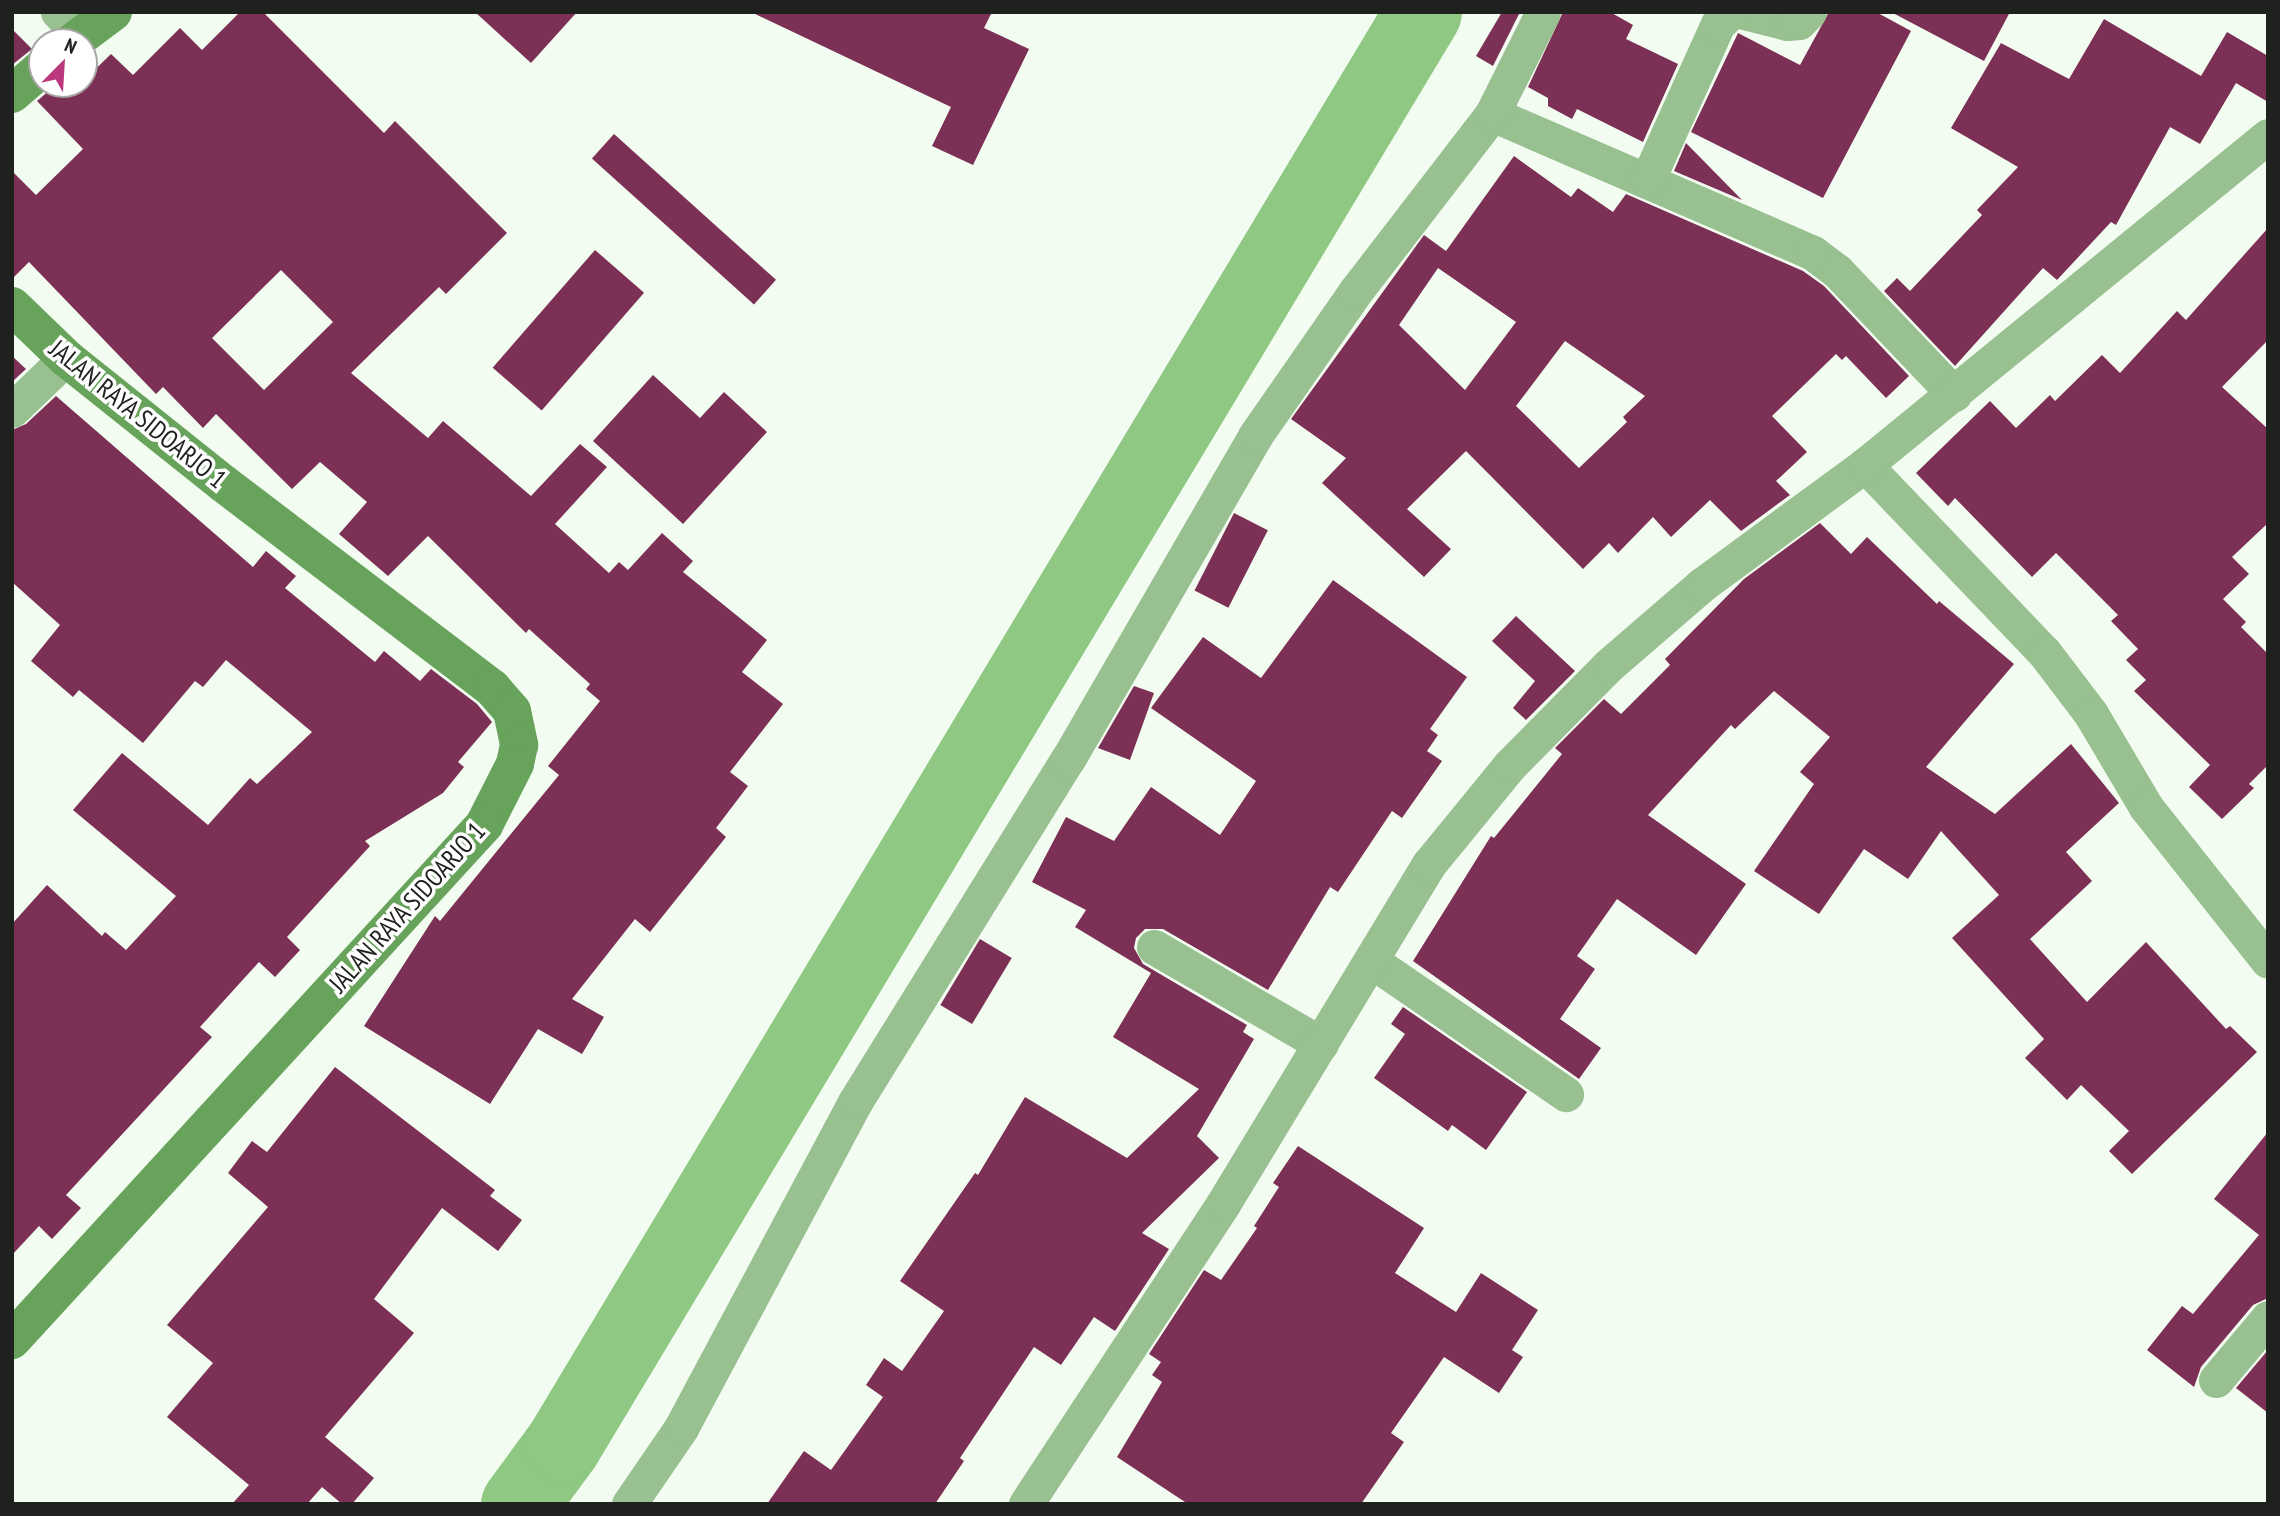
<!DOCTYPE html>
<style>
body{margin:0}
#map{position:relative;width:2280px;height:1516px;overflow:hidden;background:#f2fcf0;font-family:"PT Sans Narrow",sans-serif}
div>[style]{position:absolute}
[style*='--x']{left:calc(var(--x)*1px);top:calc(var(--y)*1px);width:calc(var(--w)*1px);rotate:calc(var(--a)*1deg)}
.river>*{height:77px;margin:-38.5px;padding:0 38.5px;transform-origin:38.5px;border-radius:38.5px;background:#8ec882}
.building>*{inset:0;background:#7c3055;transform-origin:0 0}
.street>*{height:35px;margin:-17.5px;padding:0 17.5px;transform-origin:17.5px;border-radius:17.5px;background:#98c090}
.secondary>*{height:38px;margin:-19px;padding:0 19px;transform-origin:19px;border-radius:19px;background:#68a35c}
span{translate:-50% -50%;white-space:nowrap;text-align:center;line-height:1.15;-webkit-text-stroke:7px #fff;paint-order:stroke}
.street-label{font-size:26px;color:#1e211d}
.frame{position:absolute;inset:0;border:14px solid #1e211d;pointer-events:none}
.north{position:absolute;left:28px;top:28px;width:70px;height:70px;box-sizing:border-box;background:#fff;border:2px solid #a5a6a5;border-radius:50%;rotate:24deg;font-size:19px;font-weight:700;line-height:28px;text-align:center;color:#1e211d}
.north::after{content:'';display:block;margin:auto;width:24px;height:32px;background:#bc387c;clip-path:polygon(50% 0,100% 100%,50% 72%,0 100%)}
</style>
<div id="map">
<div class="river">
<div style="--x:519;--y:1504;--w:74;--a:-53.7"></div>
<div style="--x:563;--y:1444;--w:1670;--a:-59.01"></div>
</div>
<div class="building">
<div style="clip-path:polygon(evenodd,240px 12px,263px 12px,384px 133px,395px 121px,507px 233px,446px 294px,439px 287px,351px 373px,428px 438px,443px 421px,531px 496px,580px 444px,607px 467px,555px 524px,609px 573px,619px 562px,628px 570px,662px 533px,693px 561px,683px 572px,767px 640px,742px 672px,783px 704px,730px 772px,748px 786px,716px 828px,726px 837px,650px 932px,635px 919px,572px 999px,604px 1017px,582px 1054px,538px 1029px,490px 1104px,364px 1026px,435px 916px,440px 921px,559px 775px,548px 766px,600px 701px,586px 689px,590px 684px,529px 629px,526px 633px,428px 536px,388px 576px,339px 534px,367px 502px,320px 462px,292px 489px,216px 414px,203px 428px,163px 387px,156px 394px,29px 262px,12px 279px,12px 171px,36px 195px,83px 149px,37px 101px,57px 84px,67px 84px,73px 91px,111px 54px,133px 75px,180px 28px,202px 50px,240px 12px,281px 270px,333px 322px,264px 390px,212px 338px,281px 270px)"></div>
<div style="clip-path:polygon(475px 12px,577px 12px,531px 63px)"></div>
<div style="clip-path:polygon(751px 12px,992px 12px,984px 28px,1029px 49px,973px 165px,932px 146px,951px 107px)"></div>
<div style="clip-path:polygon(1502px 12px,1520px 12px,1493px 66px,1476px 56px)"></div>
<div style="clip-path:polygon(1563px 12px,1610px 12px,1633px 25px,1626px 39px,1678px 64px,1643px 142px,1577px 109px,1572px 119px,1548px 106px,1548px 98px,1528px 87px)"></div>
<div style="clip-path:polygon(1829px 12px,1876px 12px,1911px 31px,1823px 198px,1691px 132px,1738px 33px,1800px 65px)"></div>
<div style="clip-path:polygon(1891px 12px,2010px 12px,1984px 61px)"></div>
<div style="clip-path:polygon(2104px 19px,2201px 76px,2227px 32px,2268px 56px,2268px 102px,2236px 83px,2200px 144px,2170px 127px,2116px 225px,2111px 222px,2057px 280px,2043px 268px,1955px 366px,1884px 291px,1897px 278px,1910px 291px,1982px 215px,1977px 210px,2018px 167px,1951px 128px,2001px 43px,2069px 79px)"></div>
<div style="clip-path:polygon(12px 29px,32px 49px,12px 65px)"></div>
<div style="left:614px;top:134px;width:218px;height:33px;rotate:42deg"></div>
<div style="clip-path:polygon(1686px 143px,1742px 200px,1674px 171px)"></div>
<div style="clip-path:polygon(evenodd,1514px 156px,1571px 197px,1578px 188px,1613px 212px,1626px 194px,1803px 271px,1824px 286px,1909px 376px,1886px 398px,1846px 356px,1842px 360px,1836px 354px,1772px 416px,1807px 452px,1776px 481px,1790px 495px,1741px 531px,1710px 500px,1671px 537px,1653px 517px,1618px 553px,1609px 543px,1583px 569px,1466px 451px,1407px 509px,1451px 549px,1424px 577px,1322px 483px,1346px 458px,1291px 419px,1424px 235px,1446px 251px,1514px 156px,1438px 268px,1516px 322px,1465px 390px,1399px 325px,1438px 268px,1514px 156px,1565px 341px,1645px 396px,1623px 417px,1627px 422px,1579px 468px,1516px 406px,1565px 341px)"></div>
<div style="clip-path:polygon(2268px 228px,2268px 340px,2222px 387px,2268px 429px,2268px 523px,2232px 557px,2249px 574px,2223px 599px,2246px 622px,2241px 627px,2268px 654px,2268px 765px,2249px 784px,2254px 788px,2222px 819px,2189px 787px,2210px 765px,2134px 691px,2146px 680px,2126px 660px,2138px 649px,2111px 621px,2118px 615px,2056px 553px,2032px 577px,1955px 498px,1948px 506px,1916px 473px,1990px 401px,2016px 428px,2050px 395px,2055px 401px,2102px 355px,2120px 373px,2177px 311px,2186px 320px)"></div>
<div style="left:595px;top:250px;width:65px;height:156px;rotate:41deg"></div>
<div style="clip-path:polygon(12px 356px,26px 369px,12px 382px)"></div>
<div style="clip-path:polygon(653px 375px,700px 418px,724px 392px,767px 432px,683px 524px,593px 441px)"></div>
<div style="clip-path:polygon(56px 396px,253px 567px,266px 551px,296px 576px,285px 588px,375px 662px,384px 651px,420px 681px,431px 669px,477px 704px,492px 722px,458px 762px,464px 767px,443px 793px,365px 841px,370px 846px,287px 937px,300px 950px,275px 977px,259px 962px,200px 1027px,212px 1037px,66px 1195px,81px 1208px,52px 1239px,39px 1226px,12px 1255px,12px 924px,47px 885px,102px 936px,105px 932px,126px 950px,176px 896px,73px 810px,122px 753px,208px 825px,250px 778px,257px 784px,312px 732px,226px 660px,203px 687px,195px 681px,143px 743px,79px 690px,73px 697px,31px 661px,60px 625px,12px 582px,12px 430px,26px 424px)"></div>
<div style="left:1234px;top:513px;width:38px;height:87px;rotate:27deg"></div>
<div style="clip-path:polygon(1820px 523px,1851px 554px,1867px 537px,1937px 604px,1939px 601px,2014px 664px,1926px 767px,1995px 814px,2071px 744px,2119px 803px,2066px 852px,2092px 881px,2030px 939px,2087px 1002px,2146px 942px,2226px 1029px,2230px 1026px,2257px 1052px,2132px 1174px,2109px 1151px,2129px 1131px,2081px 1085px,2067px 1100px,2025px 1058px,2044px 1039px,1952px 938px,1999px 895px,1941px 831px,1908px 879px,1864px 849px,1819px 914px,1754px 871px,1814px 784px,1800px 772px,1830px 737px,1774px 691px,1735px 729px,1731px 725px,1648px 815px,1746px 884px,1696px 955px,1617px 899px,1577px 956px,1595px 969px,1560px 1019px,1601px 1048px,1579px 1079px,1413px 961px,1491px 836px,1494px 838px,1562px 754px,1555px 748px,1604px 699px,1621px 714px,1670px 665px,1665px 659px,1744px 579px)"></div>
<div style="clip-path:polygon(1333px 580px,1467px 677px,1430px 729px,1438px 735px,1427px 751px,1442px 761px,1402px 818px,1392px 811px,1338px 892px,1330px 887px,1268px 990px,1163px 929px,1145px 929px,1136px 938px,1134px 948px,1143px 964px,1247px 1025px,1243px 1032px,1254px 1039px,1197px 1136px,1219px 1158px,1142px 1233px,1169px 1249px,1115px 1331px,1094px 1317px,1061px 1365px,1034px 1347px,960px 1458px,964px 1461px,935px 1504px,767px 1504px,804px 1451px,831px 1470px,883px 1397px,866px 1385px,884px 1358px,902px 1371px,944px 1311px,900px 1281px,975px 1173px,978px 1175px,1025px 1097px,1127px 1158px,1199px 1089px,1113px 1037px,1151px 973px,1075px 927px,1086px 910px,1032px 882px,1066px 817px,1114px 841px,1151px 787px,1220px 835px,1256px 781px,1151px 708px,1203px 637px,1261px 678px)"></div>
<div style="clip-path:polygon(1516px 616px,1575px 671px,1526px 720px,1513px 708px,1535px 681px,1492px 641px)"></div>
<div style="clip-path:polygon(1134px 686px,1154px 693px,1130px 760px,1098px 748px)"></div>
<div style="left:980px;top:939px;width:37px;height:77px;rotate:31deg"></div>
<div style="clip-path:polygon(1403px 1007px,1527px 1092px,1486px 1150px,1452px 1125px,1448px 1131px,1374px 1078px,1405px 1034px,1391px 1024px)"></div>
<div style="clip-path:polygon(335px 1067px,495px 1190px,490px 1196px,522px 1220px,498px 1251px,442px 1208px,374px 1299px,414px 1333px,325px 1437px,374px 1478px,352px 1504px,342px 1504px,322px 1487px,307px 1504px,232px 1504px,249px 1485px,167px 1417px,213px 1363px,167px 1325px,268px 1207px,228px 1173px,252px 1141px,267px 1152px)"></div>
<div style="clip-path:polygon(2268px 1132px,2268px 1298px,2253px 1305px,2201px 1367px,2194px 1387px,2147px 1350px,2182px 1306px,2193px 1314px,2259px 1235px,2214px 1199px)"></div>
<div style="clip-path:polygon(1298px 1146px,1424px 1228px,1395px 1273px,1456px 1312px,1481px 1273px,1538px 1310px,1512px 1350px,1523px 1357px,1499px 1393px,1444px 1357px,1391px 1433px,1404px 1442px,1361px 1504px,1188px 1504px,1117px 1457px,1162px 1382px,1152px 1375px,1161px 1362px,1149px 1354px,1204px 1270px,1221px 1280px,1257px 1228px,1254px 1226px,1279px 1187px,1273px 1183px)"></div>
<div style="clip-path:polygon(2268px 1350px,2268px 1413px,2236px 1388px)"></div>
</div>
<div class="street">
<div style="--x:58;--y:12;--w:33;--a:45"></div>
<div style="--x:1744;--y:12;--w:44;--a:14.3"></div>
<div style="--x:1787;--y:23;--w:12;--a:-5"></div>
<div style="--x:1799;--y:22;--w:14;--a:-45"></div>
<div style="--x:1492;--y:114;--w:350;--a:23.4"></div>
<div style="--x:1813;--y:253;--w:30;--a:37"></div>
<div style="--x:1837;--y:271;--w:170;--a:46.4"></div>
<div style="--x:1647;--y:181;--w:172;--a:-65.7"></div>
<div style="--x:1718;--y:24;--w:18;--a:-43"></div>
<div style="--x:12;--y:410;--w:75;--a:-43.9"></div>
<div style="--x:1865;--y:465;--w:259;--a:46.3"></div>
<div style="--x:2044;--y:652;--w:78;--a:52.8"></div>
<div style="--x:2091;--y:714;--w:108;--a:59.4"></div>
<div style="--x:2146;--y:807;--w:196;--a:51.6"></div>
<div style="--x:1154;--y:947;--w:193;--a:30.1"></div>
<div style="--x:1373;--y:962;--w:234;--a:34.4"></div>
<div style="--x:2216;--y:1380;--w:81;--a:-50"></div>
<div style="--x:629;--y:1504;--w:92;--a:-55.6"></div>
<div style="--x:681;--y:1428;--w:370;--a:-61.9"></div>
<div style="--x:855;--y:1102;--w:404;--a:-58.2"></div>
<div style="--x:1068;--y:759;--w:373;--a:-59.9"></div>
<div style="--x:1255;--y:436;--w:175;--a:-55.2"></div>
<div style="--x:1355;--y:292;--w:225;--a:-52.4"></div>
<div style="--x:1492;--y:114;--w:114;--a:-63.4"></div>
<div style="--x:1026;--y:1504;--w:359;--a:-56.7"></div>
<div style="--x:1223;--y:1204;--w:398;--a:-58.8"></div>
<div style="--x:1429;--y:864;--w:128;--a:-50.7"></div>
<div style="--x:1510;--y:765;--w:141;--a:-45.3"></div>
<div style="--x:1609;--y:665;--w:124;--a:-40.8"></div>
<div style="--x:1703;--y:584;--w:201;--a:-36.3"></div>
<div style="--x:1865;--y:465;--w:520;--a:-39.23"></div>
</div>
<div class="secondary">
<div style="--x:73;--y:42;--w:50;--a:-36.9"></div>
<div style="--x:12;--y:94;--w:40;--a:-41"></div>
<div style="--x:12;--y:306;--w:75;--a:43.9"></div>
<div style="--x:66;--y:358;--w:202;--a:38.6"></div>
<div style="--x:224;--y:484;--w:337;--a:37.3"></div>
<div style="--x:492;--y:688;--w:30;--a:49"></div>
<div style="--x:512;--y:711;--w:35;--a:78"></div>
<div style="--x:519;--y:745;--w:19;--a:102"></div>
<div style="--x:515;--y:764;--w:68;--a:116.9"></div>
<div style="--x:484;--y:825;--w:699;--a:132.51"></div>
</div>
<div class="street-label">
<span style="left:138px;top:414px;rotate:39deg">JALAN RAYA SIDOARJO 1</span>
<span style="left:407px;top:907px;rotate:-48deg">JALAN RAYA SIDOARJO 1</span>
</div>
<div class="frame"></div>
<div class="north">N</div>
</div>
